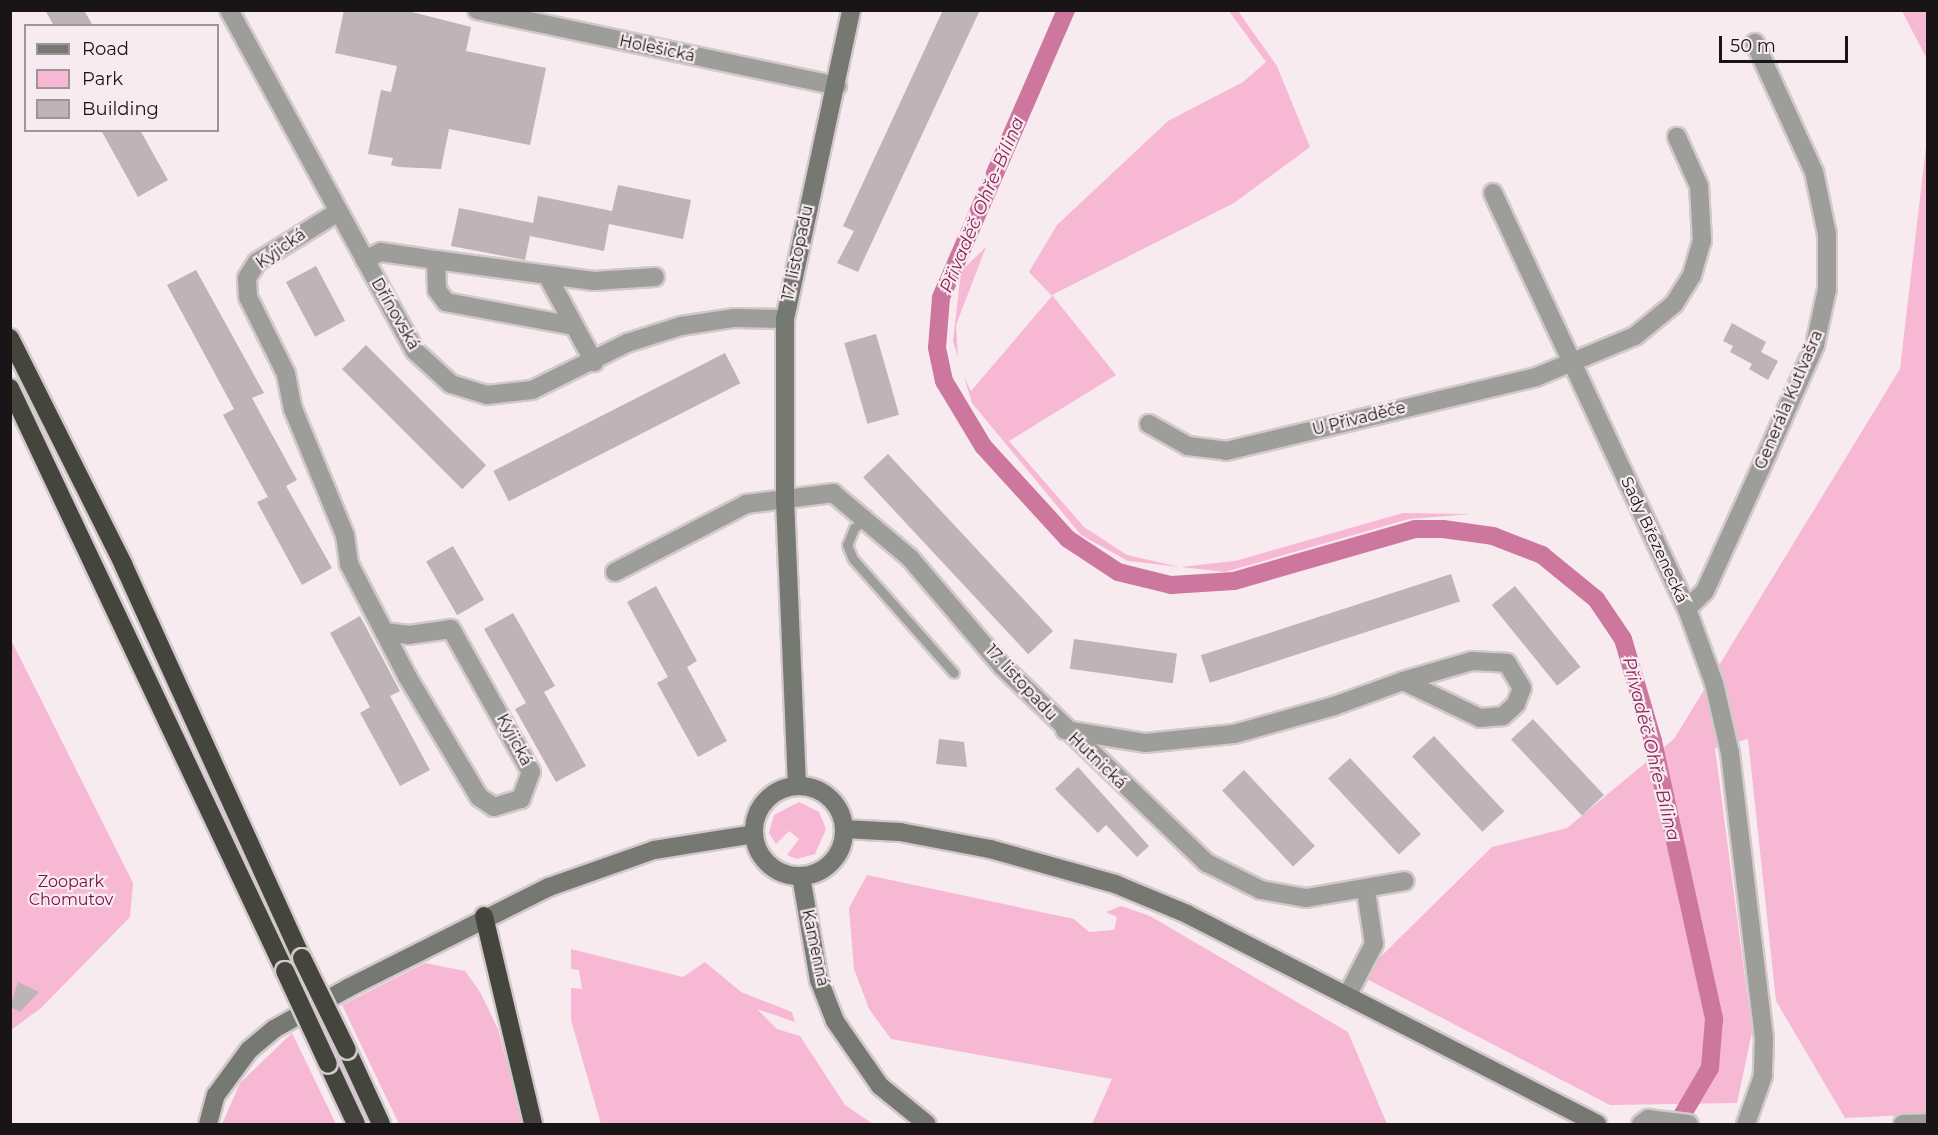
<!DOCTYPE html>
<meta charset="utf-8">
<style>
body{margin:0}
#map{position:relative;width:1938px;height:1135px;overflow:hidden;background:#f7ebef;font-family:Montserrat,sans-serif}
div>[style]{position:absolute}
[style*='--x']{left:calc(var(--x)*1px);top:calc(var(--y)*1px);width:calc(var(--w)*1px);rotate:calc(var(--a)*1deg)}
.green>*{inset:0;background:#f7b8d3}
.canal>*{height:18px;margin:-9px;padding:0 9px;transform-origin:9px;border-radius:9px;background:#cd769e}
.building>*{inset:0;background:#beb3b7;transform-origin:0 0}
.roads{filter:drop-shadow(2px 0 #d3c9cc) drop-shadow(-2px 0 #d3c9cc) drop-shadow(0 2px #d3c9cc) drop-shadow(0 -2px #d3c9cc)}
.lane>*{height:9px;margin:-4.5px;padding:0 4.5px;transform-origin:4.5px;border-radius:4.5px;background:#9d9e9a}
.street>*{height:18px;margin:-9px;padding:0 9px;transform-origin:9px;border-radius:9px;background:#9d9e9a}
.secondary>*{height:18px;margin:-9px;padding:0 9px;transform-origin:9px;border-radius:9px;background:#767872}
.secondary>.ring{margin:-9px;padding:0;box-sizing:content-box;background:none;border:18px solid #767872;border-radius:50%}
.highway>*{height:18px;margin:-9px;padding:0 9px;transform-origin:9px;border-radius:9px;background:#44463e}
.bridges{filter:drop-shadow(2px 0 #d3c9cc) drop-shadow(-2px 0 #d3c9cc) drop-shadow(0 2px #d3c9cc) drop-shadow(0 -2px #d3c9cc)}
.highway-bridge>*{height:18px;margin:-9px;padding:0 9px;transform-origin:9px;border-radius:9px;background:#44463e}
span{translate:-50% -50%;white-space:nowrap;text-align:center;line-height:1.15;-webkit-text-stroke:4.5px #f7ebef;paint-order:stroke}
.street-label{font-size:16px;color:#191516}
.park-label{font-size:16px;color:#780e4c}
.water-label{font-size:18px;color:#8a235b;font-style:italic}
.frame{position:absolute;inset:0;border:12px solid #191516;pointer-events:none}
.legend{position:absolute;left:24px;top:24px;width:195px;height:108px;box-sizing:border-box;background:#f7ebef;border:2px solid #9e9598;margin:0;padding:8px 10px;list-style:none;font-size:18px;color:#191516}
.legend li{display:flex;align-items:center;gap:12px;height:30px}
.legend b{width:30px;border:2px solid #9e9598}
.scale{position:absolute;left:1719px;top:36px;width:129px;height:27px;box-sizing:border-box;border:3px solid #191516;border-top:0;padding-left:8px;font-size:18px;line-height:21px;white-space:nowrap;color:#191516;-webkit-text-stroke:4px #f7ebef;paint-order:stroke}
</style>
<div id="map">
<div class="green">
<div style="clip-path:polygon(1229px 11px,1238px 11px,1277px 66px,1310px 147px,1234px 203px,1052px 295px,1116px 375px,1009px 441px,1084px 527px,1127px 555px,1180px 567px,1235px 561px,1403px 513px,1471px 514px,1409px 519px,1225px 572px,1128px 561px,1081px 535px,972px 403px,964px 377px,971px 391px,1052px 296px,1029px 272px,1057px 225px,1168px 121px,1243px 82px,1266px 62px)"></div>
<div style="clip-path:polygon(1902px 11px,1927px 11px,1927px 59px)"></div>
<div style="clip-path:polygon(1927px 138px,1927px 1114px,1845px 1118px,1776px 1001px,1748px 739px,1715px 748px,1752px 1032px,1737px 1103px,1610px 1105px,1361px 976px,1492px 847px,1567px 828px,1674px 739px,1900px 369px)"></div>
<div style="clip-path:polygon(986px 247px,956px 325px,958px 357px,953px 341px,961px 271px)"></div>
<div style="clip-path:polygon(10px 638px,133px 883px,130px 917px,41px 1008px,11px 1030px)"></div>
<div style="clip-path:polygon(799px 802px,819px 812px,826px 829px,815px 854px,797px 859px,787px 855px,799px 839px,789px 831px,776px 844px,769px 833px,774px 815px)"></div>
<div style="clip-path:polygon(867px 875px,1074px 919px,1089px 932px,1114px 930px,1117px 917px,1106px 912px,1121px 906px,1150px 916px,1348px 1032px,1387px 1124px,1092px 1124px,1112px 1079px,891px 1039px,869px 1009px,854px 969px,849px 908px)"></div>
<div style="clip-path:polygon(571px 949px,683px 977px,705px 962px,741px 992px,792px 1012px,795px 1022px,757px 1009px,777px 1029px,800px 1036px,845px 1105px,873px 1124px,601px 1124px,571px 1020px,571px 988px,582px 989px,579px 970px,571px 969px)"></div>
<div style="clip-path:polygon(425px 963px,465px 971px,480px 992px,498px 1029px,523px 1124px,399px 1124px,342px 1005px)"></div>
<div style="clip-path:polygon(292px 1033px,336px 1124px,222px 1124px,240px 1083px)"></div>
</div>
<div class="canal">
<div style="--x:1066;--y:10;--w:314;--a:113.5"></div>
<div style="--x:941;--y:298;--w:50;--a:94.6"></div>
<div style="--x:937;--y:348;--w:34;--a:78"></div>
<div style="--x:944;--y:381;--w:76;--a:59"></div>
<div style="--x:983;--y:446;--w:126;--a:47.6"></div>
<div style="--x:1068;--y:539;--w:60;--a:33.4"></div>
<div style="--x:1118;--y:572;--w:55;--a:13.8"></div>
<div style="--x:1171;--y:585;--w:63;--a:-3.6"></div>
<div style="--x:1234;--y:581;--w:188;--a:-16"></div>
<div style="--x:1415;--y:529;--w:28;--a:0"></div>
<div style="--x:1443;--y:529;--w:50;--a:8"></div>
<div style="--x:1493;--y:536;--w:53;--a:21.2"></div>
<div style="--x:1542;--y:555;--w:70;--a:39.2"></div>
<div style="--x:1596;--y:599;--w:48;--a:56"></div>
<div style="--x:1623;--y:639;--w:106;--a:73.6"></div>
<div style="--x:1653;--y:741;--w:285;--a:77.6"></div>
<div style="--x:1714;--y:1019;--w:49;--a:94.7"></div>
<div style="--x:1710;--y:1068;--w:65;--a:120.5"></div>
</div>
<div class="building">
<div style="clip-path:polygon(45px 10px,84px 10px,93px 26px,54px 26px)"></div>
<div style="clip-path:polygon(344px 10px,404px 10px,471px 27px,466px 51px,546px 68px,530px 145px,449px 129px,441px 169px,399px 167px,391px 165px,393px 158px,368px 154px,381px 90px,391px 92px,397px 66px,335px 53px)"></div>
<div style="clip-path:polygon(943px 10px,980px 10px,858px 272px,837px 263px,854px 231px,843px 226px)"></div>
<div style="clip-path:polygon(101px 130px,140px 130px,168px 180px,138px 197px)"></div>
<div style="clip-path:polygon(618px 185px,691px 200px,683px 239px,609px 224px,604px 251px,530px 236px,525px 260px,451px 246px,459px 208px,533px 223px,538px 196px,612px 211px)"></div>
<div style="left:316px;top:266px;width:62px;height:34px;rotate:62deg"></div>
<div style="clip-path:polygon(196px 270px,264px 393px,252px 398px,297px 480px,286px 486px,332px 568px,302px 585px,257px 502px,268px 497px,223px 415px,234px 409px,167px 285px)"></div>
<div style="clip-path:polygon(1732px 323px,1766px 342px,1761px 352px,1778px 361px,1768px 380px,1749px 369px,1752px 364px,1730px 352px,1733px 346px,1723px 341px)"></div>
<div style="left:876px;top:334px;width:84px;height:33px;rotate:74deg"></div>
<div style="left:366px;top:345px;width:170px;height:34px;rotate:45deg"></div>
<div style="left:725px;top:353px;width:34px;height:260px;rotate:63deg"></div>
<div style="left:888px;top:454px;width:242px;height:34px;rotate:47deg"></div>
<div style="left:453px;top:546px;width:62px;height:31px;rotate:60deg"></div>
<div style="left:1451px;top:574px;width:29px;height:263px;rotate:72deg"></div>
<div style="clip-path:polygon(656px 586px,697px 661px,687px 667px,727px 741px,698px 757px,657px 683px,668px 677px,627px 602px)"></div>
<div style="left:1515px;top:586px;width:104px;height:30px;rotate:51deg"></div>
<div style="clip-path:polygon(513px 613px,555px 686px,544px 692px,586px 766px,556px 782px,515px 709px,526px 703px,484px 629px)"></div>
<div style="clip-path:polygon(360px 616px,400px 691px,390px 696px,430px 770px,400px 786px,360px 713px,370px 707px,330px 633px)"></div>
<div style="left:1074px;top:639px;width:104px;height:30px;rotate:8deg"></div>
<div style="left:1533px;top:719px;width:104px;height:30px;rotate:47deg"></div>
<div style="left:1434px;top:736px;width:103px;height:30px;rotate:47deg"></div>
<div style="clip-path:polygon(939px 739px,964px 742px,967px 767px,936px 764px)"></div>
<div style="left:1350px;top:758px;width:104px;height:30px;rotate:47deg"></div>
<div style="clip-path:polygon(1078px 767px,1149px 846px,1137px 857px,1106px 825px,1098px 833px,1055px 789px)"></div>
<div style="left:1244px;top:770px;width:104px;height:30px;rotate:47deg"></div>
<div style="clip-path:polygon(18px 982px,39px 992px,20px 1012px,10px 1007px)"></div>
</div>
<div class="roads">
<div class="lane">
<div style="--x:866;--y:519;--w:15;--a:143"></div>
<div style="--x:854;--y:528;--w:18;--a:112"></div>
<div style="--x:847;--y:545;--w:15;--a:67"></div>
<div style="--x:853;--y:559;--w:152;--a:48.5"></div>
</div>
<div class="street">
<div style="--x:229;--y:10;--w:388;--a:61.4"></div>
<div style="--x:415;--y:351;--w:49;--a:42.5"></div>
<div style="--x:451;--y:384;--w:38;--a:17"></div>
<div style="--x:487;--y:395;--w:45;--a:-6.3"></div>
<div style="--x:532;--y:390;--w:106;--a:-26.3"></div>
<div style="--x:627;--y:343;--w:57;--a:-17.5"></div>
<div style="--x:681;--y:326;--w:54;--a:-8.6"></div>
<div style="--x:734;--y:318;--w:51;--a:1.1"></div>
<div style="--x:477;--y:10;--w:368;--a:11.9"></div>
<div style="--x:1493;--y:193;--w:459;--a:65"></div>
<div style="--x:1687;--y:609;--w:79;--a:70"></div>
<div style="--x:1714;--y:683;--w:72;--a:77.1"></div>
<div style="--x:1730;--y:753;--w:288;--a:83.2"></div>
<div style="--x:1764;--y:1039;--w:37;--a:92"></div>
<div style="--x:1763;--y:1076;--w:51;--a:109.5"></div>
<div style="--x:338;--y:212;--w:95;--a:148.3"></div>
<div style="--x:257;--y:262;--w:19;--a:122"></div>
<div style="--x:247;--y:278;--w:19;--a:87"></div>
<div style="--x:248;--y:297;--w:86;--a:63.7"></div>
<div style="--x:286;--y:374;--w:36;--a:79"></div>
<div style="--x:293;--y:409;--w:136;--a:67.6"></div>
<div style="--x:345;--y:535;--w:29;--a:82"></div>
<div style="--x:349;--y:564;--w:126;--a:62.6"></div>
<div style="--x:407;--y:676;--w:141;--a:59.2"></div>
<div style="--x:479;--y:797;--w:18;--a:34"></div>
<div style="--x:494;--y:807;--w:28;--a:-17"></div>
<div style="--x:521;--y:799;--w:29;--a:-70"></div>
<div style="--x:531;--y:772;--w:164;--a:-119.2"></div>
<div style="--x:451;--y:629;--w:42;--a:171.9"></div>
<div style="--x:409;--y:635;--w:25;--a:-173"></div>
<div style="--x:365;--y:260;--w:18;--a:-27"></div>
<div style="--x:381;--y:252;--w:56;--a:8.3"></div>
<div style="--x:548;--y:277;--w:97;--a:61.6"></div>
<div style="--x:574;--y:326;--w:130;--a:-169.4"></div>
<div style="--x:446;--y:302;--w:15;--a:-127"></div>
<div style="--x:437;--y:290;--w:30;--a:-92"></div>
<div style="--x:436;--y:260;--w:159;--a:7.6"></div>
<div style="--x:594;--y:281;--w:61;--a:-3.8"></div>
<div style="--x:1149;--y:424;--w:45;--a:29.4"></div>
<div style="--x:1188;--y:446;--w:38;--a:7"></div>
<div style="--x:1226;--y:451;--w:319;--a:-13.4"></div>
<div style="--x:1536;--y:377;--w:107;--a:-22.5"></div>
<div style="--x:1635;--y:336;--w:50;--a:-39.4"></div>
<div style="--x:1674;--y:304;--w:34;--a:-58"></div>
<div style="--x:1692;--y:275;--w:35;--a:-74"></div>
<div style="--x:1702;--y:241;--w:55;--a:-93.1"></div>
<div style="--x:1699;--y:186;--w:54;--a:-114.2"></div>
<div style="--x:615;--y:572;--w:148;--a:-27.4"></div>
<div style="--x:746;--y:504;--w:88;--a:-7.2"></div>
<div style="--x:833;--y:493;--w:101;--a:40.2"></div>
<div style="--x:910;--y:558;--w:142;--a:49.6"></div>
<div style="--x:1002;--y:666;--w:284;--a:43.9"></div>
<div style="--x:1207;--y:863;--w:60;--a:26.6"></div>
<div style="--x:1261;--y:890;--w:46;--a:10.1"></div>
<div style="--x:1306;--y:898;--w:100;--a:-9.7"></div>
<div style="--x:1687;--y:609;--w:25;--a:-45"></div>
<div style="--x:1705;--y:591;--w:153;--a:-65.6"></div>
<div style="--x:1768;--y:452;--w:117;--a:-66.3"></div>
<div style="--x:1815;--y:345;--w:57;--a:-77.9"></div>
<div style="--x:1827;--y:289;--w:55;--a:-90"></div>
<div style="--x:1827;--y:234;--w:63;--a:-101.8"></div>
<div style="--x:1814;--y:172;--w:142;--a:-114.6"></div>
<div style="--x:1065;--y:730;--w:81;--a:9.2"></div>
<div style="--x:1145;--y:743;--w:89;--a:-5.8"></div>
<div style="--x:1234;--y:734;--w:104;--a:-15.6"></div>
<div style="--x:1334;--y:706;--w:73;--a:-19.9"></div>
<div style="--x:1403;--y:681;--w:72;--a:-16.2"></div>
<div style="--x:1472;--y:661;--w:35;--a:3"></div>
<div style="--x:1507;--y:663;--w:29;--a:59"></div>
<div style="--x:1522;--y:688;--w:17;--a:111"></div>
<div style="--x:1516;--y:704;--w:18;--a:137"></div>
<div style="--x:1503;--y:716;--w:23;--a:175"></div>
<div style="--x:1480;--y:718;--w:85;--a:-154.3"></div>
<div style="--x:1347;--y:996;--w:59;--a:-62.6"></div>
<div style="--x:1374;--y:944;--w:54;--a:-98.6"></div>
<div style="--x:1641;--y:1124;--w:9;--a:-36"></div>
<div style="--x:1648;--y:1119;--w:41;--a:7"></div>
<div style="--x:1903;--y:1124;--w:25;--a:-2"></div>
</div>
<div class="secondary">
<div style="--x:797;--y:786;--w:286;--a:-92.4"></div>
<div style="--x:785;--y:500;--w:181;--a:-90"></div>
<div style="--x:785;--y:319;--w:316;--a:-77.9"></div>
<div class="ring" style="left:754px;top:786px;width:72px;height:72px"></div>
<div style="--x:844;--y:829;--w:56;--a:3.1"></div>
<div style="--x:900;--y:832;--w:92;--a:10.7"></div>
<div style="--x:990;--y:849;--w:130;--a:15.6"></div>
<div style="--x:1115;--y:884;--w:78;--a:22.6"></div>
<div style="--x:1187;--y:914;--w:461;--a:27.1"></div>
<div style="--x:801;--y:876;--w:106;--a:80.2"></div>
<div style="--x:819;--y:980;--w:44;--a:68.7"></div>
<div style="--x:835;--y:1021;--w:79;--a:55.3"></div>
<div style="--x:880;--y:1086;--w:60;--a:39"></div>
<div style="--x:208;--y:1124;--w:30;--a:-75"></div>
<div style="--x:216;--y:1095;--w:56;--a:-53.7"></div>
<div style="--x:249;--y:1050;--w:33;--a:-40"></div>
<div style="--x:274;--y:1029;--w:85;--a:-29"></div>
<div style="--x:348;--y:988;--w:225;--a:-26.7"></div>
<div style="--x:549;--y:887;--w:111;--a:-19.4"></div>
<div style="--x:654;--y:850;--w:101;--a:-9.1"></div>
</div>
<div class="highway">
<div style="--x:10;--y:338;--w:253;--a:63.4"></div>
<div style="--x:123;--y:564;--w:433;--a:65.6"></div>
<div style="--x:10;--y:388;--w:645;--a:64.75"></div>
<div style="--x:484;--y:916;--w:214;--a:76.7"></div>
<div style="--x:347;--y:1050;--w:81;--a:65.3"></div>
<div style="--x:328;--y:1064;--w:66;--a:65"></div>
</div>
</div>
<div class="bridges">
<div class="highway-bridge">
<div style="--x:302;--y:958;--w:102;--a:63.9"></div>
<div style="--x:285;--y:971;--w:102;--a:65.2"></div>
</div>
</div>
<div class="street-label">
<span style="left:657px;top:49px;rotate:12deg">Holešická</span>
<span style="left:281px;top:249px;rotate:-35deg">Kyjická</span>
<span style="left:798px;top:253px;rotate:-78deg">17. listopadu</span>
<span style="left:395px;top:314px;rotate:60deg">Dřínovská</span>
<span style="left:1789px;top:400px;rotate:-67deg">Generála Kutlvašra</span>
<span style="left:1359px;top:419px;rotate:-14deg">U Přivaděče</span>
<span style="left:1654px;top:540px;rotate:65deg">Sady Březenecká</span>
<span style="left:1021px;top:683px;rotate:47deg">17. listopadu</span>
<span style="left:514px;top:740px;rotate:62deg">Kyjická</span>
<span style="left:1097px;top:761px;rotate:44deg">Hutnická</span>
<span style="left:815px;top:948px;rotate:78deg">Kamenná</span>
</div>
<div class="park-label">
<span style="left:71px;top:891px">Zoopark<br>Chomutov</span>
</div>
<div class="water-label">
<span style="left:982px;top:205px;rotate:-67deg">Přivaděč Ohře-Bílina</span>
<span style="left:1651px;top:749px;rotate:76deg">Přivaděč Ohře-Bílina</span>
</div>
<div class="frame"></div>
<ul class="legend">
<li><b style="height:8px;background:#767872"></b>Road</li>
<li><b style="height:16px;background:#f7b8d3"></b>Park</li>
<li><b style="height:16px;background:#beb3b7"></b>Building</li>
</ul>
<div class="scale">50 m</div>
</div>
